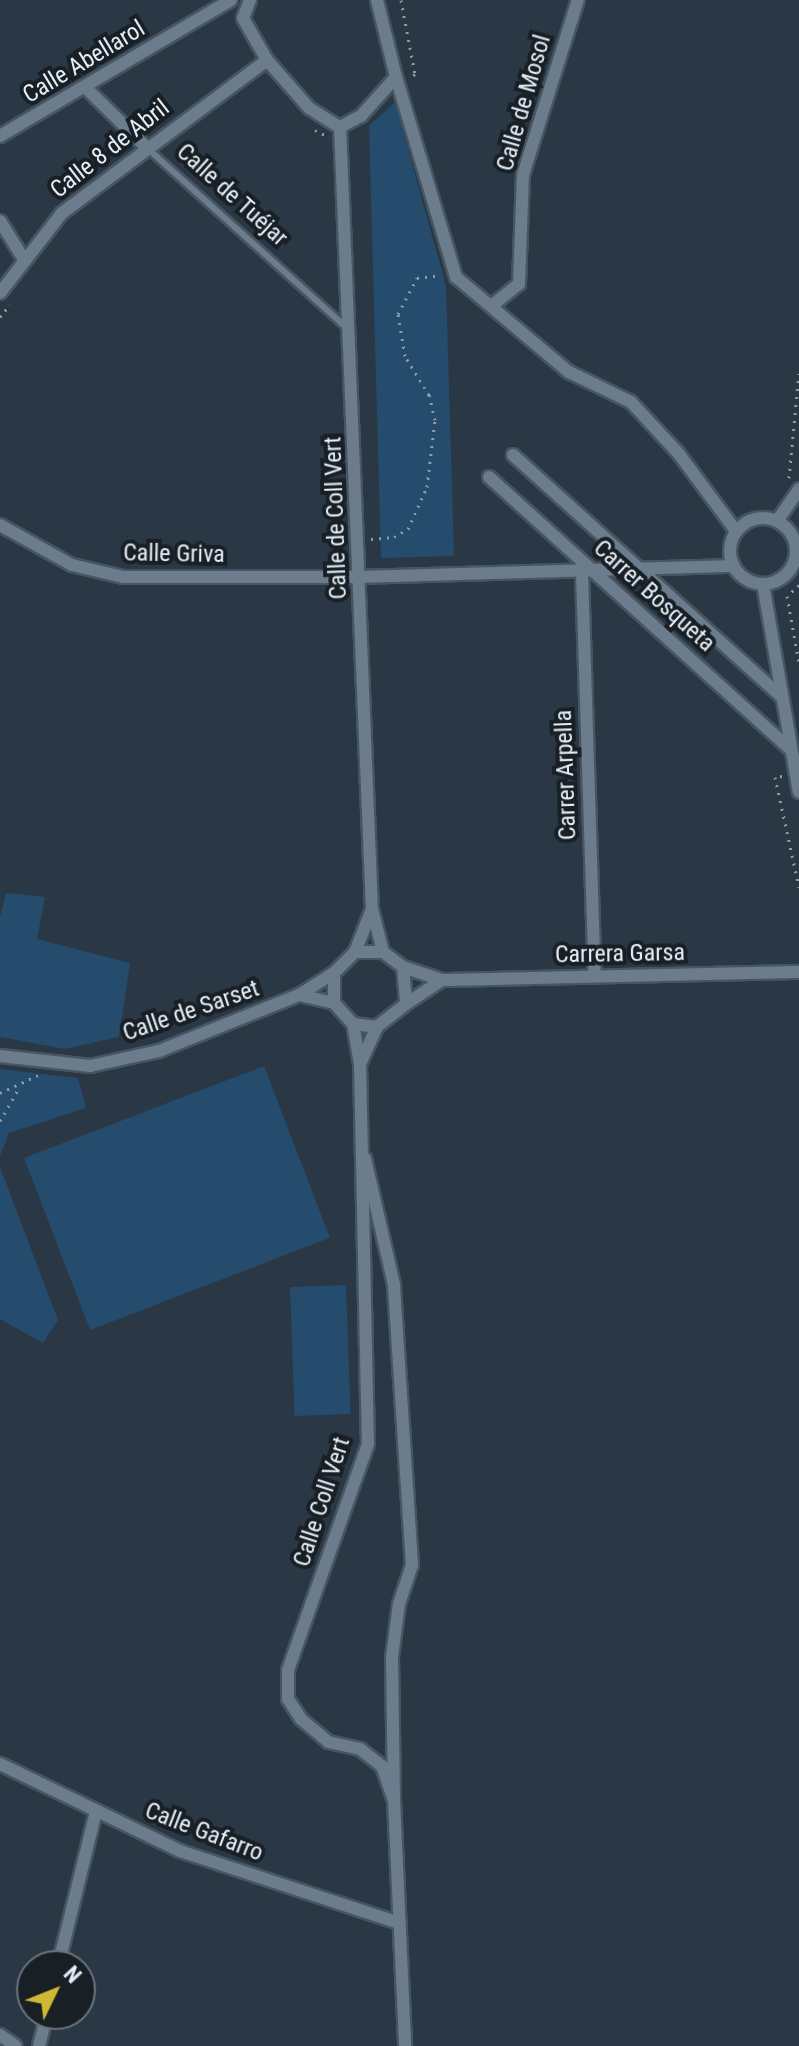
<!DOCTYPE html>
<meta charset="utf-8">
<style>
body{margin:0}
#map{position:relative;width:799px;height:2046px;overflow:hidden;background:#2a3846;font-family:"Roboto Condensed",sans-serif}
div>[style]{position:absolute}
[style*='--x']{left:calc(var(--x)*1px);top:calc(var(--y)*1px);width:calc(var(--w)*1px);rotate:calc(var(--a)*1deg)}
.green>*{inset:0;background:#254b6d;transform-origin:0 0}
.path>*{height:3px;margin-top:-1.5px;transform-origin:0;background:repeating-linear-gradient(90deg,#909ba6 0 2px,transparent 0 8px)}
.roads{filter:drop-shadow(2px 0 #485561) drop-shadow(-2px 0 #485561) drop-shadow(0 2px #485561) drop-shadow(0 -2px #485561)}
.lane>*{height:6px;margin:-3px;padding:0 3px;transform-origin:3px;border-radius:3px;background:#6b7c8c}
.street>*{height:12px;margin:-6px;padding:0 6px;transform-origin:6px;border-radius:6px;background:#6b7c8c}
.street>.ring{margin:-6px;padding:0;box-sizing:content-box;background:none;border:12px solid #6b7c8c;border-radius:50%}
span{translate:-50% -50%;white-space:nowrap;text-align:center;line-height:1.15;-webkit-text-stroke:8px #181f25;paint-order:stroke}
.street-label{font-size:24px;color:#e5eef7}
.north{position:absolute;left:16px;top:1950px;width:80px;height:80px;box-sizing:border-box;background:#181f25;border:2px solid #6a7279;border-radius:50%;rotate:47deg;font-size:22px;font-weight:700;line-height:32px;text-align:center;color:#e5eef7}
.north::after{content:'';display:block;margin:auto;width:28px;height:36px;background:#d1b736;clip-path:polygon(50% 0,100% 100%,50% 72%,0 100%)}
</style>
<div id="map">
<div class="green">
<div style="clip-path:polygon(395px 102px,446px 286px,454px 556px,381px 558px,369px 126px)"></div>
<div style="clip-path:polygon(6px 893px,45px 897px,37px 939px,130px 963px,119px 1037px,65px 1049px,0 1037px,0 917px)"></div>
<div style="left:264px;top:1066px;width:184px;height:257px;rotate:69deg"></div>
<div style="clip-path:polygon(0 1069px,78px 1078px,86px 1108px,9px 1133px,0 1156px)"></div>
<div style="clip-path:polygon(0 1167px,58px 1320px,43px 1343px,0 1319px)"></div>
<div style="left:346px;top:1285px;width:129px;height:56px;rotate:88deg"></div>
</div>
<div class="path">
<div style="--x:401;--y:0;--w:75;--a:79.3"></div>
<div style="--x:415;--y:74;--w:6;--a:141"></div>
<div style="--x:315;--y:130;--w:16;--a:27"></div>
<div style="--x:0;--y:317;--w:16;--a:-52"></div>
<div style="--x:789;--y:478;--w:105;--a:-84.6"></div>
<div style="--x:371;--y:539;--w:23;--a:-5"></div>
<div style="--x:394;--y:537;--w:16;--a:-30"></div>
<div style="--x:408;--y:529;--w:46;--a:-65.7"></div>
<div style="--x:427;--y:487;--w:67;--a:-83.2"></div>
<div style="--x:435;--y:420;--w:26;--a:-103"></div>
<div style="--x:429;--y:395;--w:46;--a:-121.6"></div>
<div style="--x:405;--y:356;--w:43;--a:-99.5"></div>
<div style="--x:398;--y:314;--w:41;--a:-62.2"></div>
<div style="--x:417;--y:278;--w:23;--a:-7"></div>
<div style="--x:799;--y:585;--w:16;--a:137"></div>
<div style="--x:787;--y:596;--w:68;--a:79.8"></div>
<div style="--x:782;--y:776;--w:7;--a:172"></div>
<div style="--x:775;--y:777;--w:113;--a:77.7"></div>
<div style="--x:0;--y:1093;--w:47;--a:-24.9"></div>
<div style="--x:0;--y:1121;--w:36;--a:-60"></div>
</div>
<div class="roads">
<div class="lane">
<div style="--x:147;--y:148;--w:269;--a:42"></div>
</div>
<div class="street">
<div style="--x:250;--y:0;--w:19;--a:111"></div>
<div style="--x:243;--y:18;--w:48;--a:60.3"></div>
<div style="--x:267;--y:60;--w:64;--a:48.8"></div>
<div style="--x:309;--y:108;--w:36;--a:32"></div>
<div style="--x:340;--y:127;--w:24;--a:-28"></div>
<div style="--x:361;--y:116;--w:52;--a:-48.1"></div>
<div style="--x:396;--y:77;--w:79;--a:-103.9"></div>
<div style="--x:396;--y:77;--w:209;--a:73.3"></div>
<div style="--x:456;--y:277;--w:148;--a:40.1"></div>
<div style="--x:569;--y:372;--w:69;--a:25.8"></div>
<div style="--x:631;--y:402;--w:71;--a:47.3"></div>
<div style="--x:679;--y:454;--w:96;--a:53.5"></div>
<div style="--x:85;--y:87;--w:84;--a:44.5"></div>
<div style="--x:340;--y:127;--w:783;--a:87.66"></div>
<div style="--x:0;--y:136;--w:268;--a:-30.5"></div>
<div style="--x:0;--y:221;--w:47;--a:58"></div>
<div style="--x:0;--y:293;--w:101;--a:-52.2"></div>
<div style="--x:62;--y:213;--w:256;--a:-36.7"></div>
<div style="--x:494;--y:304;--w:32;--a:-39"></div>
<div style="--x:519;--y:284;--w:109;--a:-87.9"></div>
<div style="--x:523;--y:175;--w:183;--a:-72.6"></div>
<div style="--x:513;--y:455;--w:360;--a:42"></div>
<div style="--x:489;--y:477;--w:404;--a:42.1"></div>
<div class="ring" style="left:730px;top:518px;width:54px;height:54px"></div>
<div style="--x:777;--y:521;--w:39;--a:-55"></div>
<div style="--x:0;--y:525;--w:82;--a:29.1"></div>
<div style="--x:72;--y:565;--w:52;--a:13.2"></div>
<div style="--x:123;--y:577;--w:236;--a:0"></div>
<div style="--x:359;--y:577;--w:375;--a:-1.7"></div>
<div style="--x:582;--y:573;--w:403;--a:88.2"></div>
<div style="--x:763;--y:584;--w:211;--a:80.2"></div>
<div style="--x:355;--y:952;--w:46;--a:-68.4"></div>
<div style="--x:372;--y:909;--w:44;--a:75.7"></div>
<div style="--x:403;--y:967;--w:37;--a:85"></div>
<div style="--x:406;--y:1004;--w:37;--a:142"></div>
<div style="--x:377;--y:1027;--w:24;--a:-173"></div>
<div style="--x:353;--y:1024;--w:28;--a:-132"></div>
<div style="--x:334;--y:1003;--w:30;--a:-90"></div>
<div style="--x:334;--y:973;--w:30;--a:-45"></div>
<div style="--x:355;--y:952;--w:28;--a:0"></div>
<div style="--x:383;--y:952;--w:25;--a:37"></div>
<div style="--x:403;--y:967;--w:41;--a:18.4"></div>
<div style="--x:442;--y:980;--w:43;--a:146.3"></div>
<div style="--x:442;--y:980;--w:357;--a:-1.3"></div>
<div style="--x:334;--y:1003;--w:36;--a:-167"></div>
<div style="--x:299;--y:995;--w:41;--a:-32.2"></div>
<div style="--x:353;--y:1024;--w:41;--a:80.1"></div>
<div style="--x:360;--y:1064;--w:41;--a:-65.3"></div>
<div style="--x:0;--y:1056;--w:91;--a:6.3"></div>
<div style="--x:90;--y:1066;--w:71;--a:-12.3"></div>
<div style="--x:159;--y:1051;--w:151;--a:-21.8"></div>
<div style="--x:360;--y:1064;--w:380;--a:88.8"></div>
<div style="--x:368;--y:1444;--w:240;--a:109.5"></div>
<div style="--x:288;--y:1670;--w:29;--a:90"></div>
<div style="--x:288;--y:1699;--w:24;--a:57"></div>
<div style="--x:301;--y:1719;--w:35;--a:40"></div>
<div style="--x:328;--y:1742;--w:33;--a:12"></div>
<div style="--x:360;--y:1749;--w:28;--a:38"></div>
<div style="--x:382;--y:1766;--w:36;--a:71"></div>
<div style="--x:394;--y:1800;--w:143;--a:-90.8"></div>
<div style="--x:392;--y:1657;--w:53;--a:-82.5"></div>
<div style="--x:399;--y:1604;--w:41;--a:-71.6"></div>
<div style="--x:412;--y:1565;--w:281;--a:-93.7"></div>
<div style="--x:394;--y:1285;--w:130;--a:-102.9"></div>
<div style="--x:0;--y:1764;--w:200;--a:25.8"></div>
<div style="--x:180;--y:1851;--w:231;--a:18.2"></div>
<div style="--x:394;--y:1800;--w:246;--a:87.4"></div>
<div style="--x:58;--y:1966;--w:160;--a:-76.2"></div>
<div style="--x:0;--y:2035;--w:19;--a:35"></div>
<div style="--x:39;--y:2046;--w:33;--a:-76"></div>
</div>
</div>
<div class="street-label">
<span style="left:84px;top:62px;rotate:-31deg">Calle Abellarol</span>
<span style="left:524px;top:103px;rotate:-74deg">Calle de Mosol</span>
<span style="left:110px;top:149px;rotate:-38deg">Calle 8 de Abril</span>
<span style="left:232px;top:195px;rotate:42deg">Calle de Tuéjar</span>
<span style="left:336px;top:518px;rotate:-92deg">Calle de Coll Vert</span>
<span style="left:174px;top:554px;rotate:1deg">Calle Griva</span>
<span style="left:654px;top:596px;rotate:42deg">Carrer Bosqueta</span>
<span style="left:566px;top:775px;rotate:-92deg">Carrer Arpella</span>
<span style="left:620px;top:954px;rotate:-1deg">Carrera Garsa</span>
<span style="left:191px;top:1011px;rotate:-19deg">Calle de Sarset</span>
<span style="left:322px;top:1502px;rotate:-72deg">Calle Coll Vert</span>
<span style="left:204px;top:1832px;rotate:21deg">Calle Gafarro</span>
</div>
<div class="north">N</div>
</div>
